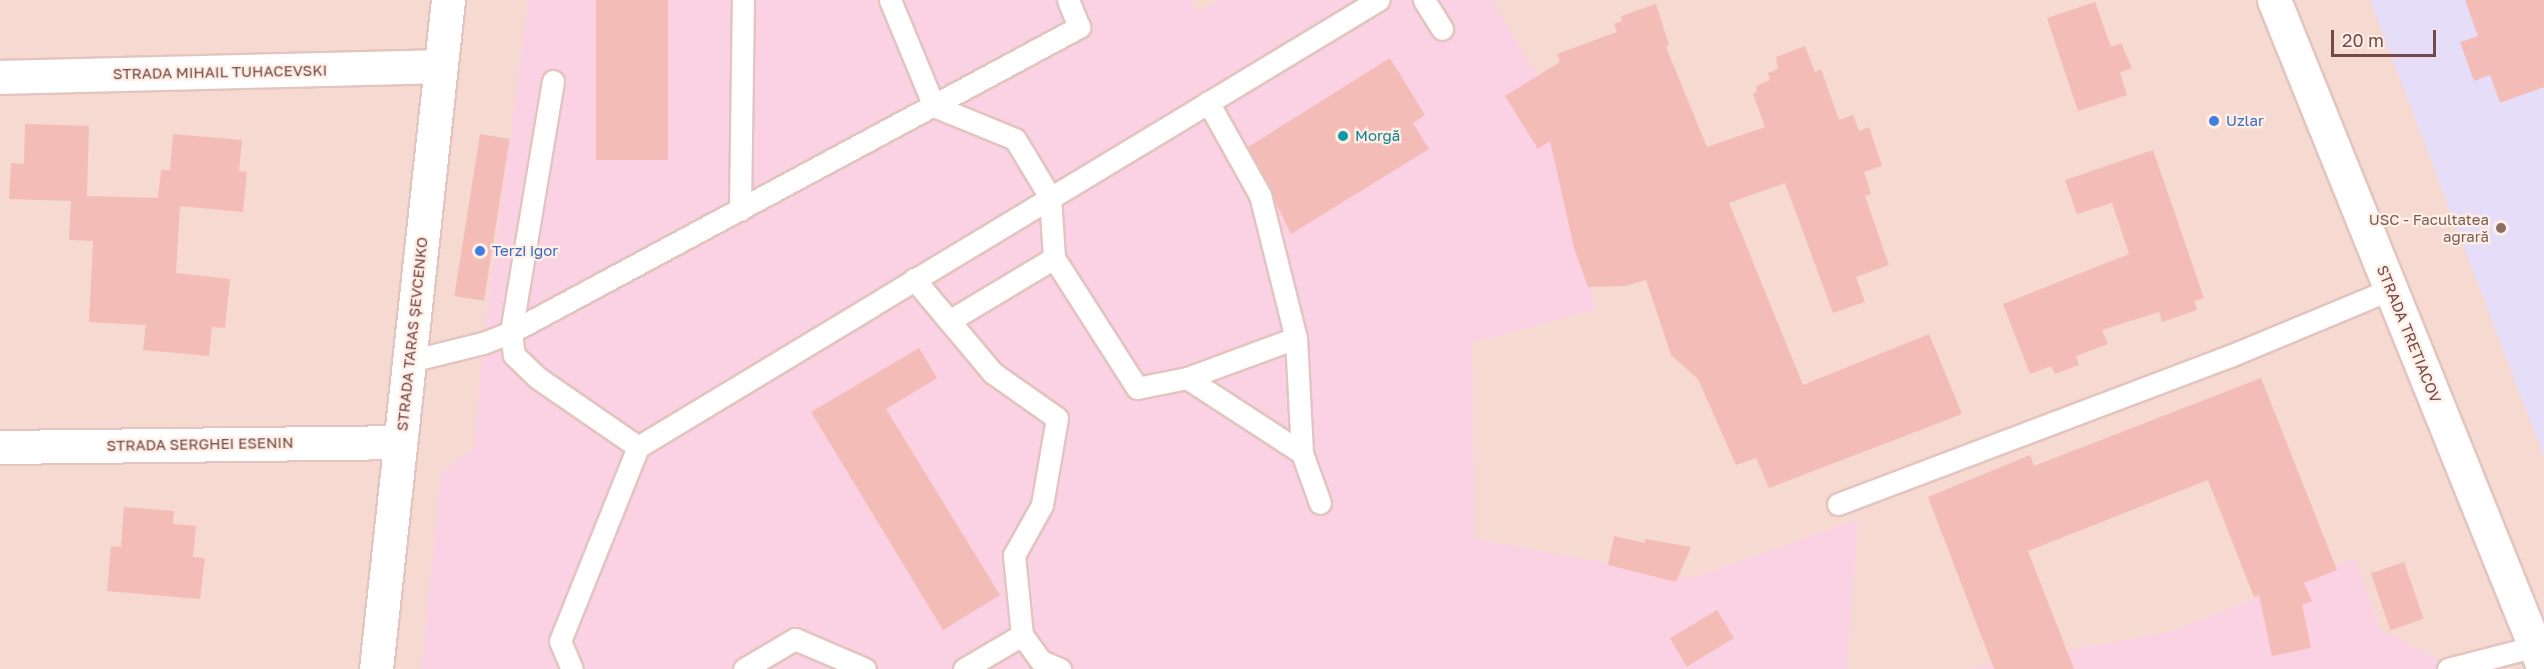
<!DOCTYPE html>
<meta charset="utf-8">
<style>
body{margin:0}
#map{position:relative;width:2544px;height:669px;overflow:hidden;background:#fde8e0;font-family:"Golos Text",sans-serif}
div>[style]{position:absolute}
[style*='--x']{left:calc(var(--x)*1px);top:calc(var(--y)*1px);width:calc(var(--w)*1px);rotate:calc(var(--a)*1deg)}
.residential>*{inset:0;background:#f6dad1;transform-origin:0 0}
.education>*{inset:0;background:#e6ddf9}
.medical>*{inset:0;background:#fbd2e4}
.building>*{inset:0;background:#f3bcb7;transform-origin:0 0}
.roads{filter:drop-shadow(2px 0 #e3c4bf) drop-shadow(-2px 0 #e3c4bf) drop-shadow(0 2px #e3c4bf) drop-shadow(0 -2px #e3c4bf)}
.lane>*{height:21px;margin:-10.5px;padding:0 10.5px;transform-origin:10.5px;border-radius:10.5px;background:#fff}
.street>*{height:33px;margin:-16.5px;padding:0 16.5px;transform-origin:16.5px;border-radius:16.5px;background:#fff}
.secondary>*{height:33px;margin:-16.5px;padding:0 16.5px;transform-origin:16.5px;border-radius:16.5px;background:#fff}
.dots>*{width:16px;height:16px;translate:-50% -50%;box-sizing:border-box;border:3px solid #ffeee6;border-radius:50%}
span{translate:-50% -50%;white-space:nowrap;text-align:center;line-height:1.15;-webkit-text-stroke:4.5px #ffeee6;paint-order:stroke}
.street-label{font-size:15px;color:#744947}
.shop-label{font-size:15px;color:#366cbe}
.left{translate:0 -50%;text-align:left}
.culture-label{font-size:15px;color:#0d838f}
.education-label{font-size:15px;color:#785e54}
.right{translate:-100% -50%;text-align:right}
.scale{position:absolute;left:2331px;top:30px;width:105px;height:27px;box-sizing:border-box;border:3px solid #744947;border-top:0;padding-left:8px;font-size:18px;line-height:21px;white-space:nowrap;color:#744947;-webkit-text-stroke:4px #ffeee6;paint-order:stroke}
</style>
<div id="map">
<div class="residential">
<div style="left:0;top:0;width:2544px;height:669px"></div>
</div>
<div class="education">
<div style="clip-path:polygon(2370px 0,2544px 0,2544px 457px)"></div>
</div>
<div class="medical">
<div style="clip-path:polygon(528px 0,1192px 0,1197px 13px,1220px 0,1492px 0,1569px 129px,1595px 310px,1472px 343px,1475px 539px,1693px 578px,1858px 519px,1847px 669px,421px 669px,441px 473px,474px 447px,483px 343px)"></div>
<div style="clip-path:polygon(2355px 558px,2380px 629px,2438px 659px,2442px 669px,1965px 669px,2173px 631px)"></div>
</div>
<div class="building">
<div style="left:596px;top:0;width:72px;height:160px"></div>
<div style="clip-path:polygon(2465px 0,2544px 0,2544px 87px,2500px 103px,2490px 75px,2474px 81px,2460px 42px,2478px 36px)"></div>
<div style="clip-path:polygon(2095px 2px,2111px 47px,2121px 43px,2132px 68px,2120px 73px,2127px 95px,2078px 111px,2047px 18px)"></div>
<div style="clip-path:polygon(1656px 4px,1669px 45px,1666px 47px,1707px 147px,1765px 127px,1753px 94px,1757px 92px,1756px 86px,1770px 80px,1768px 73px,1778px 69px,1776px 57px,1805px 46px,1815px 72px,1821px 69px,1839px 120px,1853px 115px,1859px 131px,1869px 127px,1882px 166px,1864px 172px,1871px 194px,1865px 196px,1889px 265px,1856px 277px,1865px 302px,1833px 313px,1785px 183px,1729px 203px,1803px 385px,1929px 334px,1962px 414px,1769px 488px,1756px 458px,1736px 465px,1698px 379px,1671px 355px,1646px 280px,1625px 286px,1588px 287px,1574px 248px,1550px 141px,1538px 149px,1505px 96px,1560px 62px,1557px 54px,1617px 32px,1614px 24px,1622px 21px,1621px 16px)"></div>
<div style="clip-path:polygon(1390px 58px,1425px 115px,1413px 123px,1429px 149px,1291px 234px,1248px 147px)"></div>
<div style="clip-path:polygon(25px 124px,89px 126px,87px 196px,158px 198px,161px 170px,170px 170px,173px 134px,242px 140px,239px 171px,247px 172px,243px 212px,180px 206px,176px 273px,230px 279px,225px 328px,212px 327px,209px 356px,143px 350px,146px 325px,89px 322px,93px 241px,69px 240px,71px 201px,9px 199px,11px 163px,24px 164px)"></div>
<div style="left:480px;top:134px;width:30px;height:164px;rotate:9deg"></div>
<div style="clip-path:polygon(2153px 150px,2204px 298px,2194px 301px,2197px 310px,2162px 322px,2159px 312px,2102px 330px,2108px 344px,2076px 356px,2079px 365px,2055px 374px,2051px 366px,2030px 374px,2003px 304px,2129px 254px,2112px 203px,2077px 214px,2065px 180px)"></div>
<div style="clip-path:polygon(919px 348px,937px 378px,886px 409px,1000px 595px,943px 630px,811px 412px)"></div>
<div style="clip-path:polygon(2261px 378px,2337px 570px,2304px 583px,2312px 601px,2302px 605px,2311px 648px,2272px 656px,2259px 595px,2254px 597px,2208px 480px,2028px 551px,2074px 669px,1994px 669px,1928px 497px,2030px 455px,2034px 466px)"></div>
<div style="clip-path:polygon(124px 507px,174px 511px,173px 524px,196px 526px,193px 557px,205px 558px,200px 599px,107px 591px,111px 546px,121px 547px)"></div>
<div style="clip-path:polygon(1614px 536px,1645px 543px,1645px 539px,1691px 547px,1676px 582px,1608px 565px)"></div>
<div style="left:2404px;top:562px;width:60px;height:35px;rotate:71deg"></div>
<div style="left:1717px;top:610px;width:33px;height:55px;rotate:59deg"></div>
</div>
<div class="roads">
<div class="lane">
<div style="--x:890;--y:0;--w:115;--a:67.5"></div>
<div style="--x:934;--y:106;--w:87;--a:22.2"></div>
<div style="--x:1015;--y:139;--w:68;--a:58.9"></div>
<div style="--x:1050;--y:197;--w:61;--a:86.2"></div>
<div style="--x:1054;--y:258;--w:154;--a:57.4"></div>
<div style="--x:1137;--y:388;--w:51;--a:-11.3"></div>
<div style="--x:1187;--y:378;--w:137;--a:33.1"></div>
<div style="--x:1302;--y:453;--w:53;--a:70.2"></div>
<div style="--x:1424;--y:0;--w:34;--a:58"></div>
<div style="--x:553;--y:81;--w:254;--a:99.5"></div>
<div style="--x:511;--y:332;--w:23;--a:83"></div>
<div style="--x:514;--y:355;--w:33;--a:44"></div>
<div style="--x:538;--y:378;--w:121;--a:34.6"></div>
<div style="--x:638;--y:447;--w:209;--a:111.9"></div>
<div style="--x:560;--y:641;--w:30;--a:67"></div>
<div style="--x:1208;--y:102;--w:107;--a:60.8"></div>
<div style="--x:1260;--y:195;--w:147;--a:75.9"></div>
<div style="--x:1296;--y:338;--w:115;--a:87"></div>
<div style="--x:740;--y:210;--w:210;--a:-89.2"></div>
<div style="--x:914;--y:279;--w:123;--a:50"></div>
<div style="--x:993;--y:373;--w:78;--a:35.1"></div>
<div style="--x:1057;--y:418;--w:88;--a:99.8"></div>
<div style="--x:1042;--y:505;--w:57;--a:119.2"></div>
<div style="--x:1014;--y:555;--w:80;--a:84.3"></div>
<div style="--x:1022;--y:635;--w:32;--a:54"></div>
<div style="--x:1041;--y:661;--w:21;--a:23"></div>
<div style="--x:949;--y:321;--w:122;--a:-31"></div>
<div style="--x:410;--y:361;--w:75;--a:-13.9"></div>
<div style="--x:483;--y:343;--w:30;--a:-21"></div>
<div style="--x:511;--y:332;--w:645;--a:-28.23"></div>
<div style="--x:1079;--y:27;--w:29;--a:-112"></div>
<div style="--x:1187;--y:378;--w:116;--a:-20.2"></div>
<div style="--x:638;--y:447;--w:865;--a:-31.13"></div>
<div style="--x:1838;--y:504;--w:419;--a:-20.7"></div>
<div style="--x:2230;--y:356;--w:174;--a:-22.6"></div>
<div style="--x:744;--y:669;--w:59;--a:-30.5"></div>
<div style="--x:795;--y:639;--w:76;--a:23.2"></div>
<div style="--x:964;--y:669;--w:67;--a:-30.4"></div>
<div style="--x:2448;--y:669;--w:91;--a:-14.6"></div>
</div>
<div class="street">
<div style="--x:0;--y:77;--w:440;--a:-1.4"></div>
<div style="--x:0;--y:447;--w:400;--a:-0.7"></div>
</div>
<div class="secondary">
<div style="--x:2274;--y:0;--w:721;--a:68.02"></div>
<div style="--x:376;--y:669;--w:673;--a:-83.86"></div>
</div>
</div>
<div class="dots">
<div style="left:2214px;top:121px;background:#3f7fe0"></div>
<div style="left:1343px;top:136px;background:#0f9aa8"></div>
<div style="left:2501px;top:228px;background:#8d6e63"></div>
<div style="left:480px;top:251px;background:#3f7fe0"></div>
</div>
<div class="street-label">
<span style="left:220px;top:72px;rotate:-1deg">STRADA MIHAIL TUHACEVSKI</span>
<span style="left:412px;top:334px;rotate:-84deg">STRADA TARAS ȘEVCENKO</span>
<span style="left:2409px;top:334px;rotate:68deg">STRADA TRETIACOV</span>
<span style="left:200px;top:444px;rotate:-1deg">STRADA SERGHEI ESENIN</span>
</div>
<div class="shop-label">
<span class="left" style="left:2226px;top:121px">Uzlar</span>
<span class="left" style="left:492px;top:251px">Terzi igor</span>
</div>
<div class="culture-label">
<span class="left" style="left:1355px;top:136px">Morgă</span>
</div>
<div class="education-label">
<span class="right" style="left:2489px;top:228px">USC - Facultatea<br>agrară</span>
</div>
<div class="scale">20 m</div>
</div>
